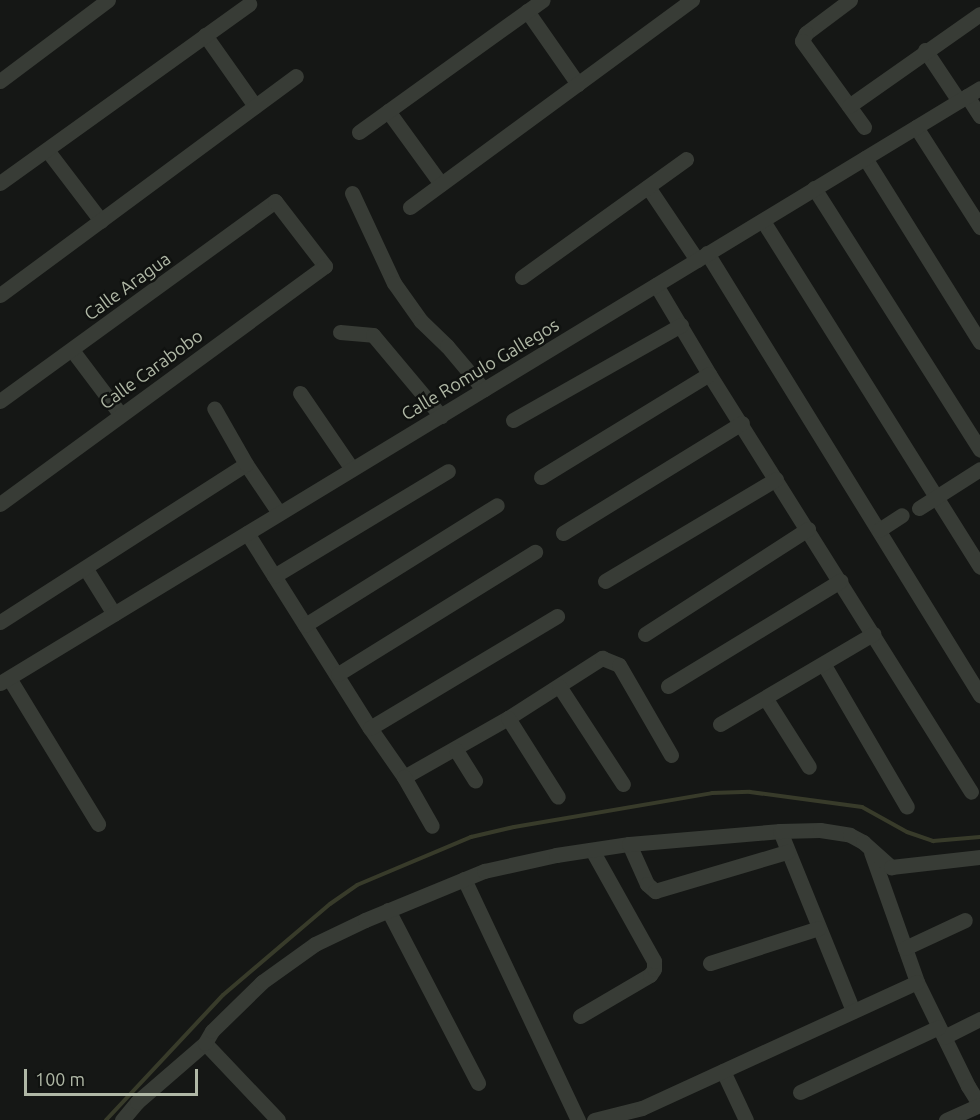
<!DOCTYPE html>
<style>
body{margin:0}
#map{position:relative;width:980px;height:1120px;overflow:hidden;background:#151715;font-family:Ubuntu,sans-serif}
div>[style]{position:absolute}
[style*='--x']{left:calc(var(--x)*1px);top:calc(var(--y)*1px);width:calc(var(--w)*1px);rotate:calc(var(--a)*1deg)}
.stream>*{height:4px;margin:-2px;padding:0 2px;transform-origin:2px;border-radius:2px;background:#383b2a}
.minor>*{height:15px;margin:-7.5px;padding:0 7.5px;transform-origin:7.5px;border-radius:7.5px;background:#383c36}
span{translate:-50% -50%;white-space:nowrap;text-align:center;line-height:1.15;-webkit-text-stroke:5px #101210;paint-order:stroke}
.street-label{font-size:18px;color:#b0b8a6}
.scale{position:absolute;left:24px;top:1069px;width:174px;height:27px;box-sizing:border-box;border:3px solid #b0b8a6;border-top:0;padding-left:8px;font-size:18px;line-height:21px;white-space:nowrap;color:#b0b8a6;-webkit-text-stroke:4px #101210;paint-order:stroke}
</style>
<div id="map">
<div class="stream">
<div style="--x:106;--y:1120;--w:171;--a:-46.9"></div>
<div style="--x:223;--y:995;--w:140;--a:-40.4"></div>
<div style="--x:330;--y:904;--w:33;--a:-35"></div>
<div style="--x:357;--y:885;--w:124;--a:-22.8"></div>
<div style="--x:471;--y:837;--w:44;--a:-13.1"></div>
<div style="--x:514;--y:827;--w:201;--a:-9.7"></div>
<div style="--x:712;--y:793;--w:38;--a:-2"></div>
<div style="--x:750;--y:792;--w:113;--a:7.6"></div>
<div style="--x:862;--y:807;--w:51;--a:29.1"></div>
<div style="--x:907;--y:832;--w:28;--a:19"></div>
<div style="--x:933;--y:841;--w:47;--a:-4.9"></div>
</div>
<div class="minor">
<div style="--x:850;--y:0;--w:55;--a:143.1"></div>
<div style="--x:806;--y:33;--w:9;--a:117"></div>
<div style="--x:802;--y:41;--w:106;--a:54.2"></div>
<div style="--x:527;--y:11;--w:89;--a:55.1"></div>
<div style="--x:205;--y:35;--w:87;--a:54.8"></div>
<div style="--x:925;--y:50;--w:61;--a:56.3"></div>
<div style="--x:0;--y:81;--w:135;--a:-36.9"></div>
<div style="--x:967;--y:96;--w:24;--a:57"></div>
<div style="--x:849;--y:106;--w:160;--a:-35.1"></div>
<div style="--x:388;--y:111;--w:90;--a:54"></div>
<div style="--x:916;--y:127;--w:119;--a:57.4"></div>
<div style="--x:359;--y:132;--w:226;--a:-35.7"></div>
<div style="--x:47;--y:150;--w:89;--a:52.7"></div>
<div style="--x:865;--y:158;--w:217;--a:58"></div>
<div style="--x:0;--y:183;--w:307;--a:-35.7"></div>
<div style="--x:648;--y:187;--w:88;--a:56.1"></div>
<div style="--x:814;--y:188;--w:310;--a:57.6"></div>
<div style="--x:352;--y:193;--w:99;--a:65"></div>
<div style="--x:394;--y:283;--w:47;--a:54.6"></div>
<div style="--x:421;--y:321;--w:36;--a:44"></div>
<div style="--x:447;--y:346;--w:57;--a:49.9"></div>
<div style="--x:410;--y:207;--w:350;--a:-36.3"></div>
<div style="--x:763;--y:221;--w:408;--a:57.9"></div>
<div style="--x:707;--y:253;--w:520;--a:58.3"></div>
<div style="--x:522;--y:277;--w:202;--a:-35.7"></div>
<div style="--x:656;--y:285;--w:104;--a:59.2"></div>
<div style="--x:709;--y:374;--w:493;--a:57.9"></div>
<div style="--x:0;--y:295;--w:368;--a:-36.5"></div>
<div style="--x:340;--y:332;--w:33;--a:5"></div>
<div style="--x:373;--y:335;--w:106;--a:50"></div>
<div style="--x:72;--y:350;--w:81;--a:53"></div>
<div style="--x:300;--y:393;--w:92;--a:55.6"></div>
<div style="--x:0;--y:401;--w:340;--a:-36"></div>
<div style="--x:275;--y:201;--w:82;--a:52.4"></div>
<div style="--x:325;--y:266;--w:403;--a:143.8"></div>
<div style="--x:513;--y:420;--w:193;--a:-29.5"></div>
<div style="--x:246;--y:464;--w:59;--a:56"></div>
<div style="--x:541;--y:477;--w:197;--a:-31.5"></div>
<div style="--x:919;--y:508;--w:72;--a:-32.6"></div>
<div style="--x:879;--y:530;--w:27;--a:-33"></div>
<div style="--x:247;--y:533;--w:231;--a:57.8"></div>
<div style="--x:370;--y:728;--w:60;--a:55.2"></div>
<div style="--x:404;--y:777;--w:120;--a:-29.6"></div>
<div style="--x:508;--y:718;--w:112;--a:-32.6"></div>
<div style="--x:602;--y:658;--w:18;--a:22"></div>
<div style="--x:619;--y:665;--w:104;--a:60"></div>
<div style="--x:563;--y:533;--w:210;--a:-31.6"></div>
<div style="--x:86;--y:569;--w:53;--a:58.1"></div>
<div style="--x:274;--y:576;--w:203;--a:-31.1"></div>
<div style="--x:605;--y:581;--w:199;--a:-30.8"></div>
<div style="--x:0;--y:622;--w:292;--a:-32.7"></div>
<div style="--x:246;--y:464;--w:64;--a:-119.7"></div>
<div style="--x:305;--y:625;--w:226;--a:-32"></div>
<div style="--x:645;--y:634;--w:194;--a:-32.8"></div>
<div style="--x:824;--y:665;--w:164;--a:59.7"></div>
<div style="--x:338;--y:674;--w:232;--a:-31.8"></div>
<div style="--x:9;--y:678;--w:171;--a:58.6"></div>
<div style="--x:0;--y:683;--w:1146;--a:-31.26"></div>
<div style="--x:559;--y:686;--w:117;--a:56.9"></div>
<div style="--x:668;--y:686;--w:202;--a:-31.4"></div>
<div style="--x:766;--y:699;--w:80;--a:57.7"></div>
<div style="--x:508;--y:718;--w:93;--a:57.7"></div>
<div style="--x:720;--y:724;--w:178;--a:-30.5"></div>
<div style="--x:370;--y:728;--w:218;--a:-30.9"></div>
<div style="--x:456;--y:750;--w:36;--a:58"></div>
<div style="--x:404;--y:777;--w:56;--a:60.3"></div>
<div style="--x:780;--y:831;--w:194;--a:67.9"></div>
<div style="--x:629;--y:844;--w:44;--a:65.8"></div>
<div style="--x:647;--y:884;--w:11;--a:41"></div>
<div style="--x:655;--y:891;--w:138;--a:-16.5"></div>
<div style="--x:871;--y:852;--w:138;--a:70.5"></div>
<div style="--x:917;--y:982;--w:116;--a:63.9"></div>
<div style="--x:968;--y:1086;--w:22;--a:58"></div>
<div style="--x:464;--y:879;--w:267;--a:64.7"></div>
<div style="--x:388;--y:910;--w:195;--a:62.5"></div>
<div style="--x:905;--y:948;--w:66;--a:-25"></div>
<div style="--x:710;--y:963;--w:114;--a:-17.8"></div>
<div style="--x:580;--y:1016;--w:81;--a:-30.4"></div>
<div style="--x:650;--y:975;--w:7;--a:-56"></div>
<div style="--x:654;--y:969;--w:8;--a:-90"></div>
<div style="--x:654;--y:961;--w:125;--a:-119.2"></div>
<div style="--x:944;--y:1037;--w:40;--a:-26.6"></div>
<div style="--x:723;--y:1071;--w:54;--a:64.9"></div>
<div style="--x:800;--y:1092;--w:153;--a:-25.1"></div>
<div style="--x:122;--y:1120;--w:23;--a:-50"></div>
<div style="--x:137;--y:1102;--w:90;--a:-40.9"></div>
<div style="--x:278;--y:1120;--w:106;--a:-133.5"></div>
<div style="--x:205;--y:1043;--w:14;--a:-60"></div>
<div style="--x:212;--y:1031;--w:70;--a:-44.4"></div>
<div style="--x:262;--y:982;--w:65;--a:-35.6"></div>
<div style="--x:315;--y:944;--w:55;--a:-25.6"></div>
<div style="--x:365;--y:920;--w:129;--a:-22.4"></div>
<div style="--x:484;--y:871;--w:74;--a:-12.5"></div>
<div style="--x:556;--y:855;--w:74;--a:-8.6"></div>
<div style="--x:629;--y:844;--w:152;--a:-4.9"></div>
<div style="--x:780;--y:831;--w:40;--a:-1.4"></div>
<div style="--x:820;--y:830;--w:30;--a:9"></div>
<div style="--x:850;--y:835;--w:15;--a:28"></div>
<div style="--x:863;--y:842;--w:38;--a:42"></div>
<div style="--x:891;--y:867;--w:90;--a:-6.4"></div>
<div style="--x:594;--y:1120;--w:49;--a:-14"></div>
<div style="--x:642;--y:1108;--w:302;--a:-24.6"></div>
<div style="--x:946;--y:1120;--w:37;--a:-24"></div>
</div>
<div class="street-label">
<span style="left:127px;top:286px;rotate:-36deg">Calle Aragua</span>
<span style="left:151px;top:369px;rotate:-36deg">Calle Carabobo</span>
<span style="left:480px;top:369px;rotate:-31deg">Calle Romulo Gallegos</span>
</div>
<div class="scale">100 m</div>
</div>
